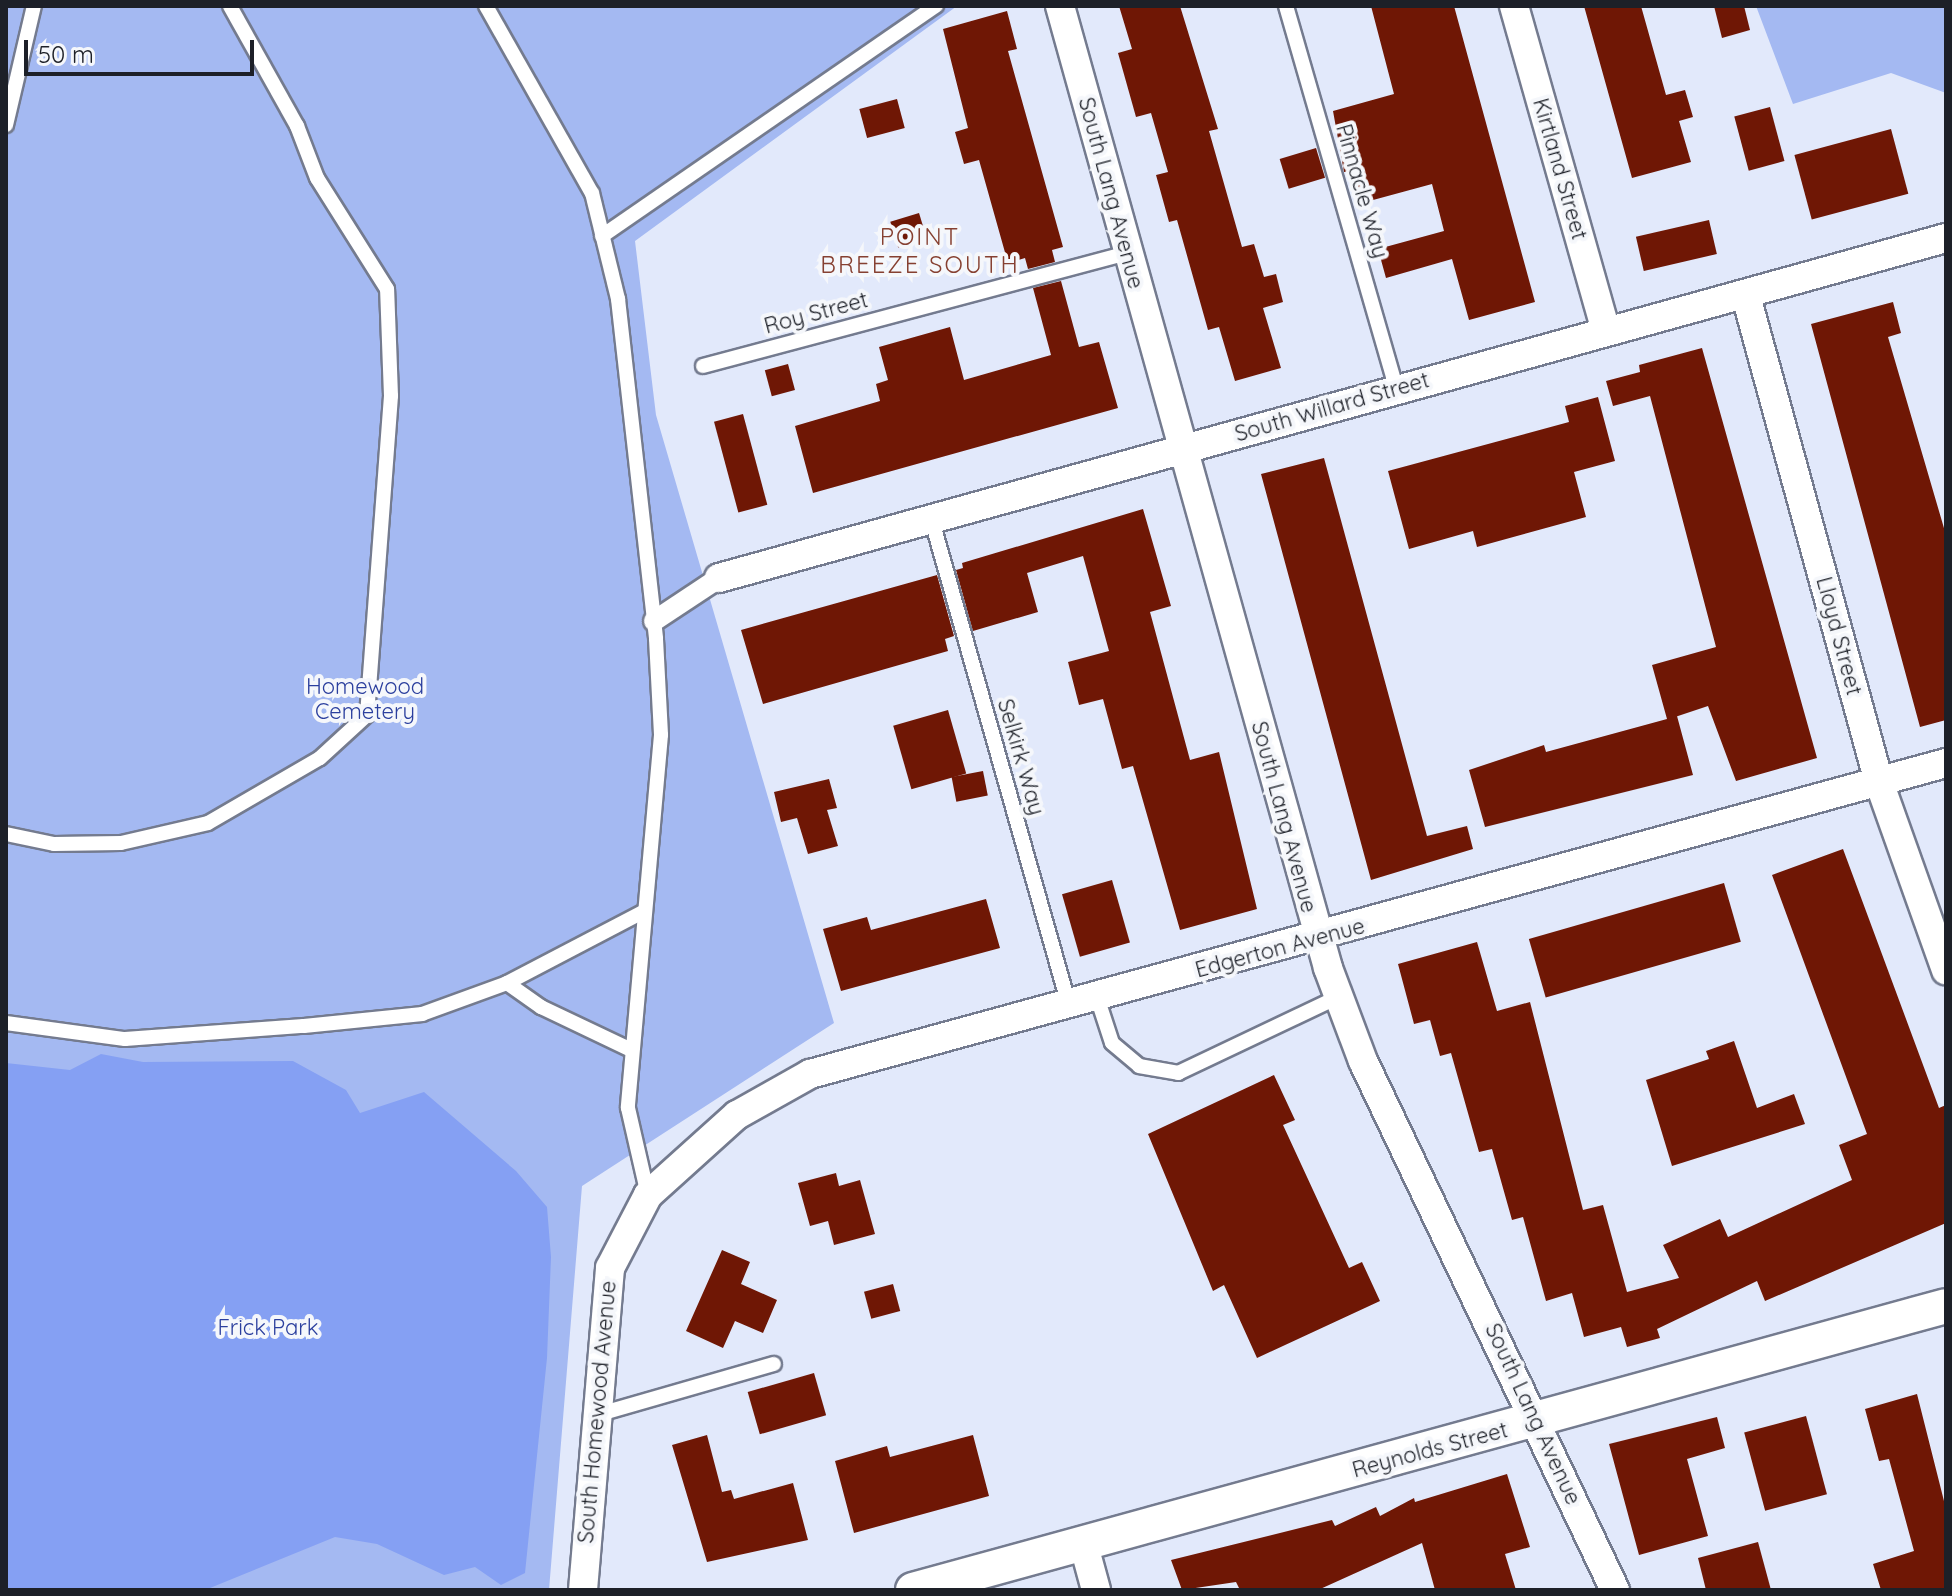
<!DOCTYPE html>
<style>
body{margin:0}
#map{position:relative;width:1952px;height:1596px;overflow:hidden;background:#e2e9fb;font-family:Quicksand,sans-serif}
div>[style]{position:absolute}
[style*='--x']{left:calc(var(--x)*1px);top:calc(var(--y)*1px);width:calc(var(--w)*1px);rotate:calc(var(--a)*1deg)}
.green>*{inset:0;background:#a4b9f2}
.forest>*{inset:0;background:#85a0f3}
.building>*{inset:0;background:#6f1705;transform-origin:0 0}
.roads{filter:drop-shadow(2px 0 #747b8f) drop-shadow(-2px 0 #747b8f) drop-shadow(0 2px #747b8f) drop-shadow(0 -2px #747b8f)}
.service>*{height:14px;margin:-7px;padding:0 7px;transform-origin:7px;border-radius:7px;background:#fff}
.pedestrian>*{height:20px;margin:-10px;padding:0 10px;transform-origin:10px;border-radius:10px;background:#fff}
.minor>*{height:28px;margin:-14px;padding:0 14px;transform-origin:14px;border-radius:14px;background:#fff}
.tertiary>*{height:34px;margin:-17px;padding:0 17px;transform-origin:17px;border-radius:17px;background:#fff}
span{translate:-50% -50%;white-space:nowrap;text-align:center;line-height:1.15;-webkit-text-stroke:8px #f5f7fb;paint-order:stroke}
.street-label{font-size:22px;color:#1d2028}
.park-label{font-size:22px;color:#2b3f9e}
.neighbourhood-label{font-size:24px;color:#864031;letter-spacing:2px}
.frame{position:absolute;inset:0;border:8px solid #1d2028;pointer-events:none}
.scale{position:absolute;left:24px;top:40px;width:230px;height:36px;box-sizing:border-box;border:4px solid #1d2028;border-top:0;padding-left:10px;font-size:24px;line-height:28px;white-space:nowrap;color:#1d2028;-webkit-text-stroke:6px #f5f7fb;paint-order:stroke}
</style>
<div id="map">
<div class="green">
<div style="clip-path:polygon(6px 6px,957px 6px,635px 241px,656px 415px,834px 1023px,582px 1186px,549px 1590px,6px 1590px)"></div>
<div style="clip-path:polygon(1756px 6px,1946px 6px,1946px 93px,1891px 73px,1793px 104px)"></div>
</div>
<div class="forest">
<div style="clip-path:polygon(101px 1054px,143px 1062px,293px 1061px,346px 1090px,360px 1113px,424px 1092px,516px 1171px,547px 1207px,551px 1257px,547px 1358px,525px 1573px,501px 1585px,475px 1567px,444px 1575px,377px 1544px,335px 1537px,210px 1588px,6px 1590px,6px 1063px,70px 1070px)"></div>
</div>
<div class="building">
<div style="clip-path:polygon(1119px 6px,1180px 6px,1218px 129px,1209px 131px,1242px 247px,1254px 244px,1264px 277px,1276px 274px,1283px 302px,1263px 308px,1281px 368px,1235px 381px,1219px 327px,1208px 330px,1177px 220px,1169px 222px,1156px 175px,1168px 172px,1151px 113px,1136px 117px,1118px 53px,1132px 49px)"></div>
<div style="clip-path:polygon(1371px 6px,1454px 6px,1535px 302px,1469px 320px,1452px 259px,1386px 278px,1378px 249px,1444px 231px,1432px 184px,1362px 203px,1354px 171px,1344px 172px,1333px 111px,1394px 94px)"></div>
<div style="clip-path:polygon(1584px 6px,1641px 6px,1666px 95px,1685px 90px,1693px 117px,1679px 121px,1691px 162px,1632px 178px)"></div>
<div style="clip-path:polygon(1714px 6px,1744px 6px,1750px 30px,1722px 38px)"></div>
<div style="clip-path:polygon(1007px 11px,1017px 49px,1008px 51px,1063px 247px,1052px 250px,1055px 262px,1028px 269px,1025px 258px,1008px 263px,979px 160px,964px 164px,955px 132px,968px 128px,943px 29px)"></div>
<div style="left:897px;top:99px;width:30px;height:39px;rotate:75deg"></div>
<div style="left:1770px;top:107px;width:56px;height:37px;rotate:75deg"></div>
<div style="left:1891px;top:129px;width:67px;height:100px;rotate:75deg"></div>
<div style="left:1316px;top:148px;width:31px;height:38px;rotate:73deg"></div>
<div style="left:919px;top:213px;width:27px;height:30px;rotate:73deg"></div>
<div style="left:1709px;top:220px;width:35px;height:75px;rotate:77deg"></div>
<div style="clip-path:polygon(1061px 281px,1079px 347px,1099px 342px,1118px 408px,813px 493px,795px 426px,880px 401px,876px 384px,888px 380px,879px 347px,950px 327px,964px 380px,1051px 355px,1033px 288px)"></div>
<div style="clip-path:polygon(1893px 302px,1901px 333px,1888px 337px,1946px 535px,1946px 720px,1920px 727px,1811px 324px)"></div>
<div style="clip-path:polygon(1702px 348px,1817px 758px,1736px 781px,1708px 706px,1672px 718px,1677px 716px,1693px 775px,1485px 827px,1469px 770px,1544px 745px,1546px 752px,1667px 719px,1652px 665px,1716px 647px,1650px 396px,1613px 406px,1606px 381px,1640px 372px,1639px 365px)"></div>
<div style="left:788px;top:364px;width:27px;height:24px;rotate:75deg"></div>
<div style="clip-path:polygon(1598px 397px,1615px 461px,1574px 472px,1586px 517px,1477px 547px,1473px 531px,1409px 549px,1388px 471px,1569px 422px,1565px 406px)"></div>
<div style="left:743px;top:414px;width:94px;height:30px;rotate:75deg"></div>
<div style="clip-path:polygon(1324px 458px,1427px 836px,1467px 826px,1473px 849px,1371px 880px,1261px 474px)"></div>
<div style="clip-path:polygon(1143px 509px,1171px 606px,1150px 612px,1190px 760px,1219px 752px,1257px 909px,1180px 930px,1133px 766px,1122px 769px,1103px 699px,1079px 705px,1068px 662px,1109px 651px,1083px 556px,1027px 573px,1038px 612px,973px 631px,956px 570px,963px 568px,962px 563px)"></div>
<div style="clip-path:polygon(937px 575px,954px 636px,945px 639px,948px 651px,763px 704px,741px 630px)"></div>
<div style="left:948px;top:710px;width:66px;height:57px;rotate:74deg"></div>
<div style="left:983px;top:771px;width:25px;height:32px;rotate:79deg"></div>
<div style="clip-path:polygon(829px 779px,837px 808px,827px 810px,838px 846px,808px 854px,797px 818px,781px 822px,774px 792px)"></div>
<div style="clip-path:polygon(1843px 849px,1939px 1108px,1946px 1105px,1946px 1223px,1765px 1301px,1757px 1281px,1657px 1329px,1660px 1338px,1627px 1347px,1621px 1327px,1584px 1337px,1572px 1293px,1546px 1301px,1523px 1217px,1512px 1220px,1492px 1149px,1479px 1152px,1451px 1053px,1440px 1056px,1430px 1020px,1414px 1024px,1398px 964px,1477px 942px,1497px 1011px,1530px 1002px,1583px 1210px,1603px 1205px,1627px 1292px,1679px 1278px,1663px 1245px,1720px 1219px,1728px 1237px,1852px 1180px,1839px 1145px,1867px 1134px,1772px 875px)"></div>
<div style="left:1112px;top:880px;width:65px;height:52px;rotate:74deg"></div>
<div style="left:1724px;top:883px;width:61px;height:203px;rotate:74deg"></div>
<div style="clip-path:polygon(986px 899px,1000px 948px,841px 991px,823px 929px,867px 917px,871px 930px)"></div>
<div style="clip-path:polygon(1734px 1041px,1757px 1108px,1794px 1094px,1805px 1124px,1672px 1166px,1646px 1080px,1709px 1059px,1706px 1051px)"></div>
<div style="clip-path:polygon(1274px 1075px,1295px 1120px,1283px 1125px,1349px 1268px,1362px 1262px,1380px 1301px,1257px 1358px,1224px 1285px,1213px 1291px,1148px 1134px)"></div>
<div style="clip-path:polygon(836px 1173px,839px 1186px,860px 1180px,875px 1234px,834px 1245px,828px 1221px,810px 1226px,798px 1183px)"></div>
<div style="clip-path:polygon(722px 1250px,750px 1262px,741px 1284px,777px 1300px,763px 1333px,735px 1321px,723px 1348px,686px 1331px)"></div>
<div style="left:893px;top:1284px;width:28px;height:30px;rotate:75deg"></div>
<div style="left:814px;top:1373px;width:44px;height:69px;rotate:74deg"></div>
<div style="clip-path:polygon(1917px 1394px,1946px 1509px,1946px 1590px,1881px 1590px,1873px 1564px,1914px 1551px,1889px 1459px,1879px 1461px,1865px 1409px)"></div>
<div style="left:1806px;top:1416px;width:81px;height:64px;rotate:75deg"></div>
<div style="clip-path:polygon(1717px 1417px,1725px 1448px,1687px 1459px,1708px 1536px,1639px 1555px,1609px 1444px)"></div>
<div style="clip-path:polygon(707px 1435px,722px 1492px,731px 1490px,734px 1499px,793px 1483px,808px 1540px,707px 1562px,672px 1445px)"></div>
<div style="clip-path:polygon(973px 1435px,989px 1496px,854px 1533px,835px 1461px,887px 1446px,890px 1457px)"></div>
<div style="clip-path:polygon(1507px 1474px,1530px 1547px,1505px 1554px,1516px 1590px,1435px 1590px,1422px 1543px,1318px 1590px,1240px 1590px,1236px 1582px,1182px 1590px,1171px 1560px,1332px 1520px,1335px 1526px,1376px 1507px,1380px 1516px,1414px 1498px,1415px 1502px)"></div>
<div style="clip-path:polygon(1758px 1542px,1771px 1590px,1706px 1590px,1698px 1558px)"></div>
</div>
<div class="roads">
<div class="service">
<div style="--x:486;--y:6;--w:215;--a:60.5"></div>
<div style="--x:592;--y:193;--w:109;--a:76.2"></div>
<div style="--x:618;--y:299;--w:342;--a:83.6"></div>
<div style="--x:656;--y:639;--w:96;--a:87"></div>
<div style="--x:661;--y:735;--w:374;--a:95.1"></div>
<div style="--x:628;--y:1108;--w:89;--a:77.1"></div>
<div style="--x:1286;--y:6;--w:398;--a:73.9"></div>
<div style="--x:6;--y:125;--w:122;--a:-76.8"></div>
<div style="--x:602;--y:236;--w:406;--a:-34.6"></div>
<div style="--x:703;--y:366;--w:439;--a:-14.9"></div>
<div style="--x:932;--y:521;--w:503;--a:74.2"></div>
<div style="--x:6;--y:834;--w:49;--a:11.8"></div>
<div style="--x:54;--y:844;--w:67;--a:-0.9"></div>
<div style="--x:121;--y:843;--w:89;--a:-12.9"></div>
<div style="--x:208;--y:823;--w:129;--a:-30.1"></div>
<div style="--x:320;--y:758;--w:64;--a:-42.5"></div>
<div style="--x:367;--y:715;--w:320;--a:-85.7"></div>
<div style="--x:391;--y:396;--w:107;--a:-92.1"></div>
<div style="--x:387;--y:289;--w:131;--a:-122.2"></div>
<div style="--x:317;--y:178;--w:56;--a:-111"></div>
<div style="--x:297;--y:126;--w:137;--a:-119.2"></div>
<div style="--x:507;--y:983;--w:153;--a:-27.6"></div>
<div style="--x:1097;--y:997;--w:48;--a:71.9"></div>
<div style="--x:1112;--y:1043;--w:35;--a:40"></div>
<div style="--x:1139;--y:1066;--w:40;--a:10"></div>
<div style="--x:1178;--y:1073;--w:177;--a:-25.4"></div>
<div style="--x:6;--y:1023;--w:120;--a:7.7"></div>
<div style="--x:125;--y:1039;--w:179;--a:-4.2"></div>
<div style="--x:304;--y:1026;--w:119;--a:-5.8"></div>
<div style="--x:422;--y:1014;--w:90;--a:-20"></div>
<div style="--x:507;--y:983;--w:42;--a:35.2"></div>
<div style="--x:541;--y:1007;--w:98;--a:25.5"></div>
<div style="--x:596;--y:1415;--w:185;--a:-16"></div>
</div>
<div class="pedestrian">
<div style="--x:654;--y:621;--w:78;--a:-33.5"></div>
</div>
<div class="minor">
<div style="--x:1060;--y:6;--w:999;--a:74.43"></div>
<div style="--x:1328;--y:968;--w:99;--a:69.4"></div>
<div style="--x:1363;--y:1061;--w:586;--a:64.53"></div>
<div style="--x:1514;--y:6;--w:338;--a:74.2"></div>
<div style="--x:1746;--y:296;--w:504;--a:74.7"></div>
<div style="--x:1879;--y:782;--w:200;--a:70.4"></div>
<div style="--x:719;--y:578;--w:1273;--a:-15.49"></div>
<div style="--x:1083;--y:1542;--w:50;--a:74.8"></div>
<div style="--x:583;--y:1590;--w:323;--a:-85.2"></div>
<div style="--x:610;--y:1268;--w:82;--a:-62.5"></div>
<div style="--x:648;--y:1195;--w:120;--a:-42"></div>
<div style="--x:737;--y:1115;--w:84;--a:-29.3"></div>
<div style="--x:810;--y:1074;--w:1178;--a:-15.31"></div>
</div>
<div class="tertiary">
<div style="--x:913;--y:1590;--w:1071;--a:-15.37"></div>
</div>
</div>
<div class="street-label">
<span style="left:1560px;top:169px;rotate:74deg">Kirtland Street</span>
<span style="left:1362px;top:191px;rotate:74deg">Pinnacle Way</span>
<span style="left:1111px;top:193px;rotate:75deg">South Lang Avenue</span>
<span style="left:816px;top:313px;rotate:-15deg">Roy Street</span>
<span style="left:1332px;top:407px;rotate:-16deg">South Willard Street</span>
<span style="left:1839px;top:636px;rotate:75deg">Lloyd Street</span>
<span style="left:1021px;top:757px;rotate:74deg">Selkirk Way</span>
<span style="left:1284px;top:817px;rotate:75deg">South Lang Avenue</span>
<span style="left:1280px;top:948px;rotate:-15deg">Edgerton Avenue</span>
<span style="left:597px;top:1412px;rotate:-85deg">South Homewood Avenue</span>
<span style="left:1533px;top:1414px;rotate:65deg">South Lang Avenue</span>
<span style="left:1430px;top:1450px;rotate:-15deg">Reynolds Street</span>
</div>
<div class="park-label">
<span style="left:365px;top:699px">Homewood<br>Cemetery</span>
<span style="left:268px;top:1328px">Frick Park</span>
</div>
<div class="neighbourhood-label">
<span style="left:920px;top:251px">POINT<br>BREEZE SOUTH</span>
</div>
<div class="frame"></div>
<div class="scale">50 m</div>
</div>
